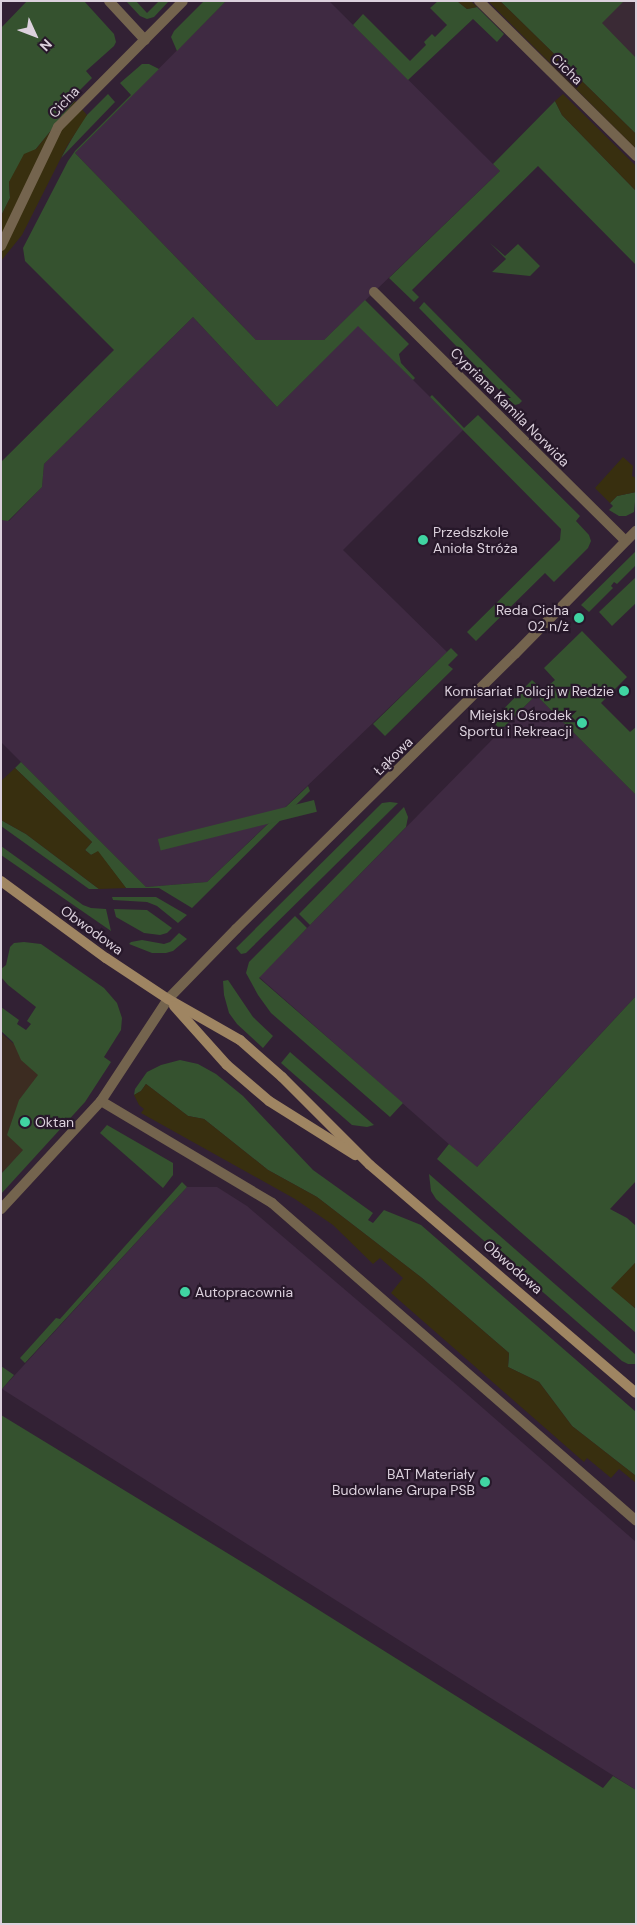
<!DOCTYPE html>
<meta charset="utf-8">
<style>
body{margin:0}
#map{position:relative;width:637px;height:1925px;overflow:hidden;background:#322134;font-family:"DM Sans",sans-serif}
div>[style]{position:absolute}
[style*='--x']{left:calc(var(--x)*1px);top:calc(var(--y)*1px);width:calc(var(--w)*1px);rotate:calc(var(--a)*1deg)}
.commercial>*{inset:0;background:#3c2c21}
.built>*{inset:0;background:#3f2a42}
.education>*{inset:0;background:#3a2a35}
.green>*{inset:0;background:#35522f;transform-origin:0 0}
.sand>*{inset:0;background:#382f0f}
.service>*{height:10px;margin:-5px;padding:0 5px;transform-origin:5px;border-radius:5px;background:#74644e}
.minor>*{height:10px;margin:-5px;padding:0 5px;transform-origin:5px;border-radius:5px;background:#74644e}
.tertiary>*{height:10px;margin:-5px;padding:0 5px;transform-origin:5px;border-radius:5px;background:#74644e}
.secondary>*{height:10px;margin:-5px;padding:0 5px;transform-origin:5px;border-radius:5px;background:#9f8562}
.dots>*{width:14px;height:14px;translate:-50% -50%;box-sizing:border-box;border:2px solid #27182a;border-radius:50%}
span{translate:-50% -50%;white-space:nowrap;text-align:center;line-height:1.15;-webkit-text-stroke:4.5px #27182a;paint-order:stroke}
.street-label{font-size:14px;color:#dcd1dd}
.poi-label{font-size:14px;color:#dcd1dd}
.left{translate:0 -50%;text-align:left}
.right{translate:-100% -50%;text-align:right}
.frame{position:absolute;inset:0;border:2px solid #dcd1dd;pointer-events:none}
.north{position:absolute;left:10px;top:10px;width:50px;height:50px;-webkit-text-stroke:4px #27182a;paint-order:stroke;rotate:133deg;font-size:14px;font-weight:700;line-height:20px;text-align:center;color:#dcd1dd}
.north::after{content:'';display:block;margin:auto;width:18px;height:22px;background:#dcd1dd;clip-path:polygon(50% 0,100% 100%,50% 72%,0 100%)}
</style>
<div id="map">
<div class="commercial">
<div style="clip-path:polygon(1px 1033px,75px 1095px,1px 1174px)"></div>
</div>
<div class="built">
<div style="clip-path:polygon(226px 1px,329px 1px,500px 171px,324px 340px,256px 340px,75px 153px)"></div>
<div style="clip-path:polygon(193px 317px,277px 407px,358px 325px,463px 430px,343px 550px,447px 652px,207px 882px,146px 887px,1px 742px,1px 520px,9px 521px,42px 487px,44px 464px)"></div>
<div style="clip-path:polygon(536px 695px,636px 795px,636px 996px,476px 1168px,259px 977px)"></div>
<div style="clip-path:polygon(187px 1187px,217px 1187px,247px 1206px,453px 1382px,636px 1542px,636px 1790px,2px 1389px)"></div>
</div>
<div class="education">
<div style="clip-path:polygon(519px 1px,636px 1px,636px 119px)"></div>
</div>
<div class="green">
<div style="clip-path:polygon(27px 1px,84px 1px,114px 34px,116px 42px,114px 46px,86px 71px,92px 78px,72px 98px,75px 101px,9px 182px,10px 198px,1px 216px,1px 28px)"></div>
<div style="clip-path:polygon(126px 1px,136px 1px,147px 13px,159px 1px,169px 1px,154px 17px,147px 19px,140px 16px)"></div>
<div style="clip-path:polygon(204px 1px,226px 1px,177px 51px,171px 37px,174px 31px)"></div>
<div style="clip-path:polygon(438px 1px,457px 1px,467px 9px,477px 7px,504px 34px,497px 42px,473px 19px,408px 80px,353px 25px,363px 14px,410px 61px,426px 45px,424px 42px,432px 34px,435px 37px,447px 25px,430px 8px)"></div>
<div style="clip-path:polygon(500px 1px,624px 1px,602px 23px,636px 58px,636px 134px)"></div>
<div style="clip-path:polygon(142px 64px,149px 64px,159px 69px,75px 153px,256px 340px,324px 340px,365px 300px,409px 344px,399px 354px,401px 363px,415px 378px,413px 380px,358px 326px,277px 407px,193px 317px,44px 464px,42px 487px,8px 521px,1px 520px,1px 462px,114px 350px,25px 261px,23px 248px,68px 161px,75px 151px,131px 95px,120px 83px)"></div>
<div style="clip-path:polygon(108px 94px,115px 102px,61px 158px,83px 119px)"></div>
<div style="clip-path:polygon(555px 101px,562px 115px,636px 191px,636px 265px,538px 166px,412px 290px,419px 297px,414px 302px,389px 278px,500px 171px,493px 164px)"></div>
<div style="clip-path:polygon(490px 243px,505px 256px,518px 244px,540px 266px,530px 276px,492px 272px,506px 259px)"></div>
<div style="clip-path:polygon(424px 302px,522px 401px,519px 404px,515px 405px,510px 401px,419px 308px)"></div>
<div style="clip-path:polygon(432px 395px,464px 428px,478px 415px,580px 516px,576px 521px,589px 535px,591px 541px,588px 548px,554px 582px,545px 573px,476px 641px,467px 632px,560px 540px,561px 529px,430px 397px)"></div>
<div style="clip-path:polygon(636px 492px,634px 512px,626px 516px,619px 516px,609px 510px,613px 506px,610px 503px,617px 496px)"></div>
<div style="clip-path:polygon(636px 551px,636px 565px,617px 584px,614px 582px,611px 586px,613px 588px,589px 612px,581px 605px)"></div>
<div style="clip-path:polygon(636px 577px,636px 603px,612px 626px,599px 612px)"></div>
<div style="clip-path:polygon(582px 631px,627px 677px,601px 703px,630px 732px,636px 727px,636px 795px,536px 695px,501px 730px,492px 721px,532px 680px,543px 690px,555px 680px,544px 668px)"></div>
<div style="clip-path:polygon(451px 648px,458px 655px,448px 665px,453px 669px,385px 736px,373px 724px)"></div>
<div style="clip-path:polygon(21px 762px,146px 887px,207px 882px,308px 786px,310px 791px,192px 908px,159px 888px,126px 888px,98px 852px,91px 855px,85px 850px,92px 842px,15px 768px)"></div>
<div style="left:314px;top:800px;width:12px;height:161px;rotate:76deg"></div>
<div style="clip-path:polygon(390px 802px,398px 803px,246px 953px,241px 954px,236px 948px,382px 803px)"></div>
<div style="clip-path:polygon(404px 807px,408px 817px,406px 827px,310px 925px,299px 914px)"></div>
<div style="clip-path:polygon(1px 820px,26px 834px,99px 889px,89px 889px,1px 826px)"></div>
<div style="clip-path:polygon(1px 846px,83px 905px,91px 908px,106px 909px,111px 931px,1px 855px)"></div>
<div style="clip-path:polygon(112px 897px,156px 897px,187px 915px,178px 923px,157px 906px,147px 902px,113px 900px)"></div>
<div style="clip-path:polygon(114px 909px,147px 910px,172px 928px,167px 933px,160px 935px,144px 933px,116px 917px)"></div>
<div style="clip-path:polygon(295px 916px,307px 928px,259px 978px,403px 1103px,390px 1117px,271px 1013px,258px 995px,246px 973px,249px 962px)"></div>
<div style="clip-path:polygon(179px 933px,187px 939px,173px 951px,166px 953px,152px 953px,129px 944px,131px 942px,142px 940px,164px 944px,170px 942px)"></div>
<div style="clip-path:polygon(24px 942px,41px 944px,104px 988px,117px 1003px,122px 1018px,121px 1030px,104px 1057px,111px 1062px,85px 1102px,1px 1194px,1px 1174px,23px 1150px,7px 1135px,19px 1100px,38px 1075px,21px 1060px,13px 1042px,1px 1031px,1px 1007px,19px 1020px,17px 1024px,26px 1030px,31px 1024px,27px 1021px,36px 1007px,8px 985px,1px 977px,1px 969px,6px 965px,10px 947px,14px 943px)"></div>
<div style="clip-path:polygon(228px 980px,253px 1017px,273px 1036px,263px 1048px,237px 1024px,229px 1013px,224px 995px,223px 981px)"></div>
<div style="clip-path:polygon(636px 996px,636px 1181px,610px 1209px,627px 1218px,636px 1226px,636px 1262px,612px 1288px,636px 1309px,636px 1333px,437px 1159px,449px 1144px,477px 1167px)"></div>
<div style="clip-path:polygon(290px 1052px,374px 1125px,367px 1127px,352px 1125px,281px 1063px)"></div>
<div style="clip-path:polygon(180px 1060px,198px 1064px,216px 1074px,243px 1096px,313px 1170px,373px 1213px,368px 1220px,373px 1223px,384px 1210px,421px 1225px,636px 1412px,636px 1476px,572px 1426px,539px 1382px,508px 1367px,509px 1353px,422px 1278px,317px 1197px,268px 1170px,204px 1119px,188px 1116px,146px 1084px,141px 1091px,134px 1095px,135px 1089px,147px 1072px,161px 1065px)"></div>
<div style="clip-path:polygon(107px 1125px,173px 1163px,173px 1175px,163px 1188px,100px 1133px)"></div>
<div style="clip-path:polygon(429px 1174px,636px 1355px,636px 1364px,628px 1364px,622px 1361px,436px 1199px,431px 1191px)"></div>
<div style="clip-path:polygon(182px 1182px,187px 1187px,25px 1363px,20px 1358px,56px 1318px,60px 1319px)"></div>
<div style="clip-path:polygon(1px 1366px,14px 1375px,2px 1389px,1px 1388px)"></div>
<div style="clip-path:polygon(1px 1415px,255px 1570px,603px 1788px,613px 1776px,636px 1790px,636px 1924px,1px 1924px)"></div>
</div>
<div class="sand">
<div style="clip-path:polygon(457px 1px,471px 1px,477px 7px,467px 9px)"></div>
<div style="clip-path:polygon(488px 1px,500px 1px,636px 134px,636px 149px)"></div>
<div style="clip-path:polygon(563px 94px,636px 166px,636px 191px,562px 115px,555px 101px)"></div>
<div style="clip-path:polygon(75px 101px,87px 115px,67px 146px,22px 235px,1px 261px,1px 216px,10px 198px,9px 182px,24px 154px,36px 149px)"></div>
<div style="clip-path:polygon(623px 457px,633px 466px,632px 476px,636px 478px,636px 492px,617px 496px,610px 503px,595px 488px)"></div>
<div style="clip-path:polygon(15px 768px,92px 842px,85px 850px,91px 855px,98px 851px,126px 888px,99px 889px,26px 834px,1px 820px,1px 781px)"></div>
<div style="clip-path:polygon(146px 1084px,188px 1116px,204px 1119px,268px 1170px,317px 1197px,422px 1278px,509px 1353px,508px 1367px,539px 1382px,572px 1426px,636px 1476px,636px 1483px,619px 1469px,611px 1478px,587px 1458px,584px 1462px,391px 1293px,403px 1278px,380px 1258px,373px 1264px,333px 1225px,295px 1199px,141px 1113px,144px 1109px,139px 1105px,134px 1095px,141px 1091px)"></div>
<div style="clip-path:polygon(636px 1262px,636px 1309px,611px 1288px)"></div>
</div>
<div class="service">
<div style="--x:101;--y:1101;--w:199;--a:30.8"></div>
<div style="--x:272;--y:1203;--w:483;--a:41.1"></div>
<div style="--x:1;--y:1209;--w:147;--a:-47.2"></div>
<div style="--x:101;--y:1101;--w:122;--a:-56.7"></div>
</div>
<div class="minor">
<div style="--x:109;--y:1;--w:53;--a:47.3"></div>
<div style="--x:479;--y:1;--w:221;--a:44.6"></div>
<div style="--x:1;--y:246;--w:132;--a:-64.4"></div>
<div style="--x:58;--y:127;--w:177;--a:-45.2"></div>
<div style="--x:374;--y:292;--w:354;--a:44.7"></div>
</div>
<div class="tertiary">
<div style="--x:168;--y:999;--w:98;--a:-45.8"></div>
<div style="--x:236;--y:929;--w:392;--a:-44.6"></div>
<div style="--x:515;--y:654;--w:173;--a:-45.5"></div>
</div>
<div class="secondary">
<div style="--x:1;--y:881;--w:130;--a:36.3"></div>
<div style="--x:106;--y:958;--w:74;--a:33.5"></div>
<div style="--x:168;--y:999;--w:83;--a:29.7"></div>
<div style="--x:240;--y:1040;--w:56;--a:41.4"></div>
<div style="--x:282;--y:1077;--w:124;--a:45"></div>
<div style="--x:370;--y:1165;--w:350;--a:40.6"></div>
<div style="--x:174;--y:1006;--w:79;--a:48.1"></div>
<div style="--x:227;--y:1065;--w:55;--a:40.6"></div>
<div style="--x:269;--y:1101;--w:102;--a:32.1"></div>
</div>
<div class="dots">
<div style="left:423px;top:540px;background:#40d4a2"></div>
<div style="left:579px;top:618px;background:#40d4a2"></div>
<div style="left:624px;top:691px;background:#40d4a2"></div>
<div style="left:582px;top:723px;background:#40d4a2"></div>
<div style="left:25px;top:1122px;background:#40d4a2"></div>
<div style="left:185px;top:1292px;background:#40d4a2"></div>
<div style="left:485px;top:1482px;background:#40d4a2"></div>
</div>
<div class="street-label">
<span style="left:567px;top:69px;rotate:44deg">Cicha</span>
<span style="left:64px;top:102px;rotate:-47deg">Cicha</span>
<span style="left:510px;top:407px;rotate:45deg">Cypriana Kamila Norwida</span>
<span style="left:393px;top:756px;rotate:-44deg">Łąkowa</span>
<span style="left:92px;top:930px;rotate:36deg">Obwodowa</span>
<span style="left:513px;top:1267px;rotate:41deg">Obwodowa</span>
</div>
<div class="poi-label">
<span class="left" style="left:433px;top:540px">Przedszkole<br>Anioła Stróża</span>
<span class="right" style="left:569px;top:618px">Reda Cicha<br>02 n/ż</span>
<span class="right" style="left:614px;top:691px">Komisariat Policji w Redzie</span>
<span class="right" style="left:572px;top:723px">Miejski Ośrodek<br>Sportu i Rekreacji</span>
<span class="left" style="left:35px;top:1122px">Oktan</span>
<span class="left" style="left:195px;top:1292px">Autopracownia</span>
<span class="right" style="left:475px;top:1482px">BAT Materiały<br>Budowlane Grupa PSB</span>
</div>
<div class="frame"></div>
<div class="north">N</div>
</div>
